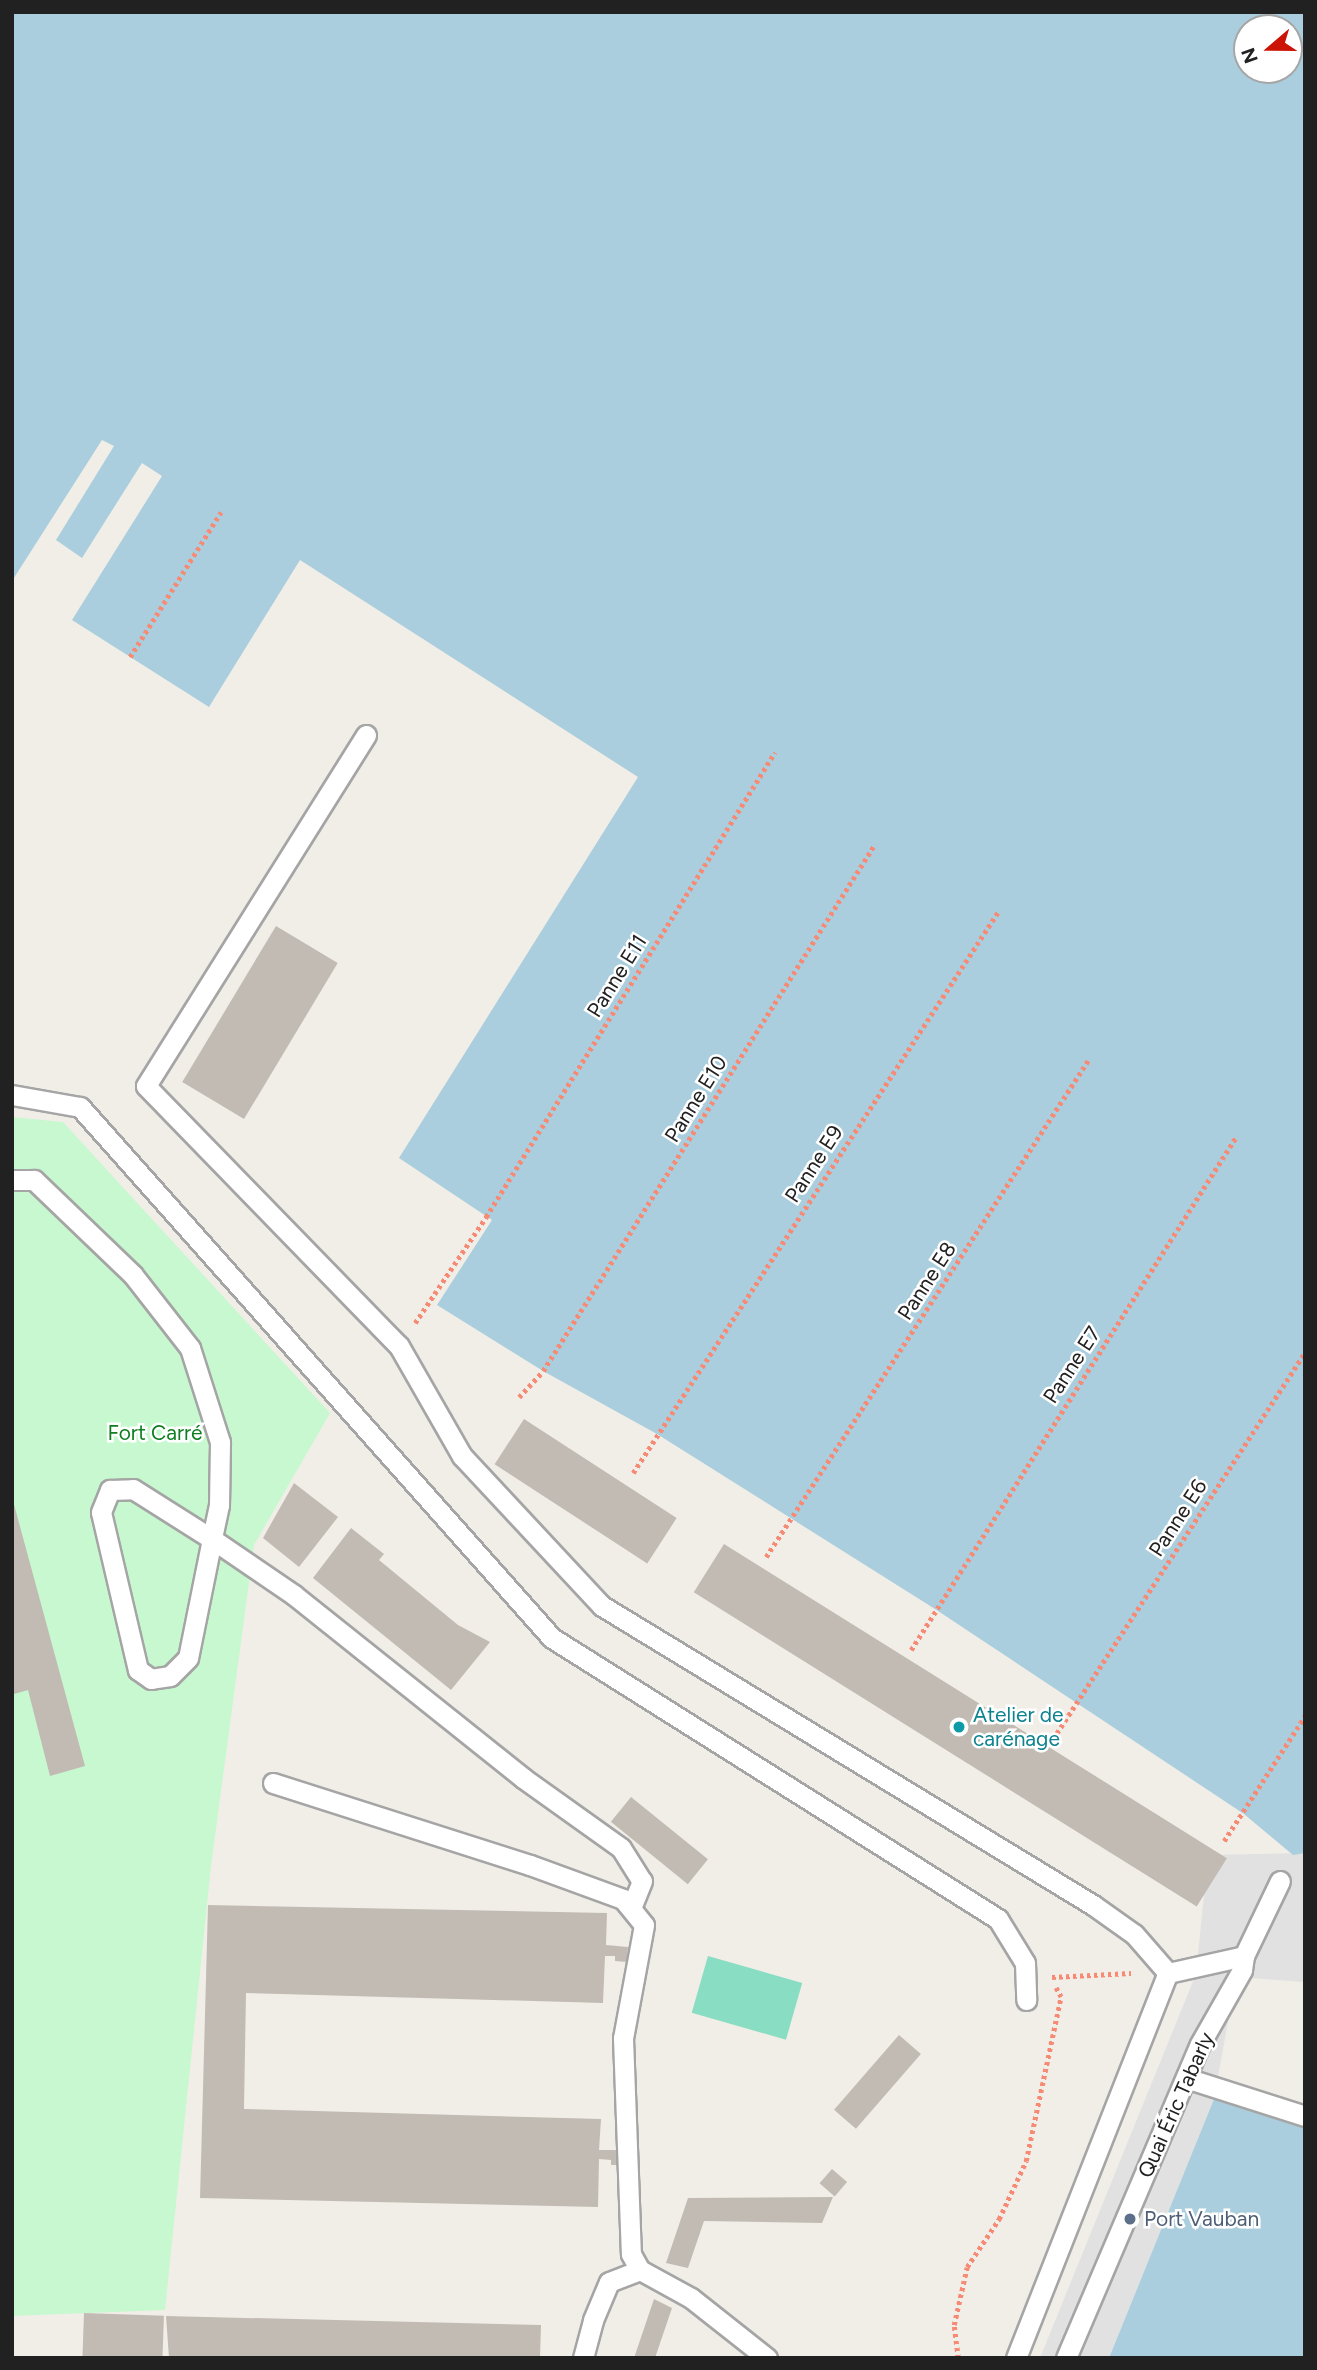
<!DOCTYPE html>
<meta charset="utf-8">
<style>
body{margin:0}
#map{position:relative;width:1317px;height:2370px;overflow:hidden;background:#f1eee8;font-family:Figtree,sans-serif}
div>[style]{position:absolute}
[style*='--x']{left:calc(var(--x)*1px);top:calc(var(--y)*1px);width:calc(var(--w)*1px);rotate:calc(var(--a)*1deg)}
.park>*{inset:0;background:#c7f8cf}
.pitch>*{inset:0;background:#89ddc2;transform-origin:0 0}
.parking>*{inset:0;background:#e1e1e1}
.water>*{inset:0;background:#aacedd}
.building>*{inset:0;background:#c2bbb4;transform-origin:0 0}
.path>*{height:4.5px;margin-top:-2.25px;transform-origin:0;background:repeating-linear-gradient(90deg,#f68a74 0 3.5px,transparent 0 7px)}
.roads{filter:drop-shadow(2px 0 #a5a5a5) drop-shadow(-2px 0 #a5a5a5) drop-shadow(0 2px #a5a5a5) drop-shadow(0 -2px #a5a5a5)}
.service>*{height:19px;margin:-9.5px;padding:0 9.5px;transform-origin:9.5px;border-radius:9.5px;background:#fff}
.dots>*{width:19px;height:19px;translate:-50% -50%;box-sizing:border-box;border:4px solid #fff;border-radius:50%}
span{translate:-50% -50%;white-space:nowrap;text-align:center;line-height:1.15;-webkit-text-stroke:5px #fff;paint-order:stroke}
.street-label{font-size:21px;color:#212121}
.park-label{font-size:21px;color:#0f7e20}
.culture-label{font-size:21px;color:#0d838f}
.left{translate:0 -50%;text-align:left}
.service-label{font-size:21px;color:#4e5e75}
.frame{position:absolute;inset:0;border:14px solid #212121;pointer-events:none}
.north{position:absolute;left:1233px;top:14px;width:70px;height:70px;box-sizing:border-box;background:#fff;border:2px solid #a6a6a6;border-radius:50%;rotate:250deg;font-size:19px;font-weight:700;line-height:28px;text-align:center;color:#212121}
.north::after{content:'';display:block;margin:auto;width:24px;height:32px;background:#cb1406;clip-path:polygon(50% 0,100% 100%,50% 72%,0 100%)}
</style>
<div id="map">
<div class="park">
<div style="clip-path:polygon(12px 1117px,63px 1122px,330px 1413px,254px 1545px,211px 1866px,165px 2310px,12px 2316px)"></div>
</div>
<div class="pitch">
<div style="left:708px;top:1956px;width:98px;height:59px;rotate:16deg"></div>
</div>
<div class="parking">
<div style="clip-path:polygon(1305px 1853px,1305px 1982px,1236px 1977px,1214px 2099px,1109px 2358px,1040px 2358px,1196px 1974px,1208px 1855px)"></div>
</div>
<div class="water">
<div style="clip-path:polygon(evenodd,12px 12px,1305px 12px,1305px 1853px,1293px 1855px,1244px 1814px,935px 1609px,657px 1434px,543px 1371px,437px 1305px,492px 1220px,399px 1158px,638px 777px,300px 560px,209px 707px,72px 620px,162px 476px,142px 463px,82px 558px,56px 540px,114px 446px,102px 440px,12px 581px,12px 12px,1247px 28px,1289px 28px,1289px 70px,1247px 70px,1247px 28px)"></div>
<div style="clip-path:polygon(1214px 2099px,1305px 2127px,1305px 2358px,1109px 2358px)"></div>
</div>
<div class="building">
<div style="left:276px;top:926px;width:72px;height:182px;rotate:31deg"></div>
<div style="left:524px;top:1419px;width:182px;height:54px;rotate:33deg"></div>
<div style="clip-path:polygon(294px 1483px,338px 1517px,299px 1567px,263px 1538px)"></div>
<div style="clip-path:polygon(12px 1497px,85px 1766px,50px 1776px,28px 1690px,14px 1694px,12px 1689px)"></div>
<div style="clip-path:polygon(351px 1528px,384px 1554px,379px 1560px,458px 1625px,490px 1642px,451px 1690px,313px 1578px)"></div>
<div style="left:724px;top:1544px;width:593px;height:57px;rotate:32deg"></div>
<div style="left:631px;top:1797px;width:99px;height:32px;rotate:39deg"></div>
<div style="clip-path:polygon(208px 1905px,607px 1913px,606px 1945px,628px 1947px,627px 1962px,615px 1961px,615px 1956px,605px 1956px,603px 2003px,246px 1993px,244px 2109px,601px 2119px,599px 2150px,622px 2150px,622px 2165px,611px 2165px,611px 2160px,599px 2159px,598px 2207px,200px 2198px)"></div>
<div style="left:899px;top:2035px;width:29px;height:99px;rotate:41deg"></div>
<div style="left:832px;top:2169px;width:20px;height:19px;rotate:41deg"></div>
<div style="clip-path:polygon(833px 2197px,822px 2223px,704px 2221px,688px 2268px,666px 2263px,688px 2198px)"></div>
<div style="clip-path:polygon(654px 2299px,672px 2308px,655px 2358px,634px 2358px)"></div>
<div style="left:84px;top:2313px;width:80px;height:45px;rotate:2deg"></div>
<div style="clip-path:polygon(166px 2316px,541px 2325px,540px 2358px,169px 2358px)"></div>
</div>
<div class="path">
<div style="--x:130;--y:657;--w:171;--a:-57.9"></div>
<div style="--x:415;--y:1323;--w:128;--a:-56.2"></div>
<div style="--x:486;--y:1217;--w:547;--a:-58.14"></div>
<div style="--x:519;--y:1397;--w:35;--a:-47"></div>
<div style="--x:543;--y:1371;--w:623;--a:-57.79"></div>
<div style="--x:633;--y:1473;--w:669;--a:-56.95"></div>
<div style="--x:766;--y:1557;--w:594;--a:-57.03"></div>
<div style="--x:911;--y:1650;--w:607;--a:-57.64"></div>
<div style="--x:1053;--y:1739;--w:461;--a:-56.9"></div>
<div style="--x:1224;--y:1841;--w:149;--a:-57.1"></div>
<div style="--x:1052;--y:1977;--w:79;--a:-2.9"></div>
<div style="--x:958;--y:2358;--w:33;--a:-97"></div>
<div style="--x:954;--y:2325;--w:59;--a:-77.4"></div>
<div style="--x:967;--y:2267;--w:58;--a:-56.3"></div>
<div style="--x:999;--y:2219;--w:64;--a:-65"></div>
<div style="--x:1026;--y:2161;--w:168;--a:-78"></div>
<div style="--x:1061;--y:1997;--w:13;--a:-119"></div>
</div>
<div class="roads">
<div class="service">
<div style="--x:366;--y:735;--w:414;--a:122.1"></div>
<div style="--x:146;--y:1086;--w:363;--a:45.8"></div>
<div style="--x:399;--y:1346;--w:127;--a:60.2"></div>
<div style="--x:462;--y:1456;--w:205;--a:47"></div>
<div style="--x:602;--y:1606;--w:575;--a:31.34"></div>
<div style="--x:1093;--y:1905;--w:50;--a:35.3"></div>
<div style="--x:1134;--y:1934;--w:52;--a:48.9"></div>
<div style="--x:12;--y:1095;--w:69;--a:10"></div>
<div style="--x:80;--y:1107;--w:710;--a:48.37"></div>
<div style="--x:552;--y:1638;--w:527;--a:32.21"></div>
<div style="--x:998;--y:1919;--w:52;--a:58.5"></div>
<div style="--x:1025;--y:1963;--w:37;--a:88"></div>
<div style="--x:12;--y:1180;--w:22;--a:0"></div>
<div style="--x:34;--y:1180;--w:137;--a:43.8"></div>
<div style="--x:133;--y:1275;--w:93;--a:52"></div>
<div style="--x:190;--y:1348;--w:99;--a:72.3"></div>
<div style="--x:220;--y:1442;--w:63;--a:90.9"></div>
<div style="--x:219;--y:1505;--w:35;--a:102"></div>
<div style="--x:212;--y:1539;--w:121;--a:101.4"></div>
<div style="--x:188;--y:1658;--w:25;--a:135"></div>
<div style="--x:170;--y:1676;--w:19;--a:171"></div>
<div style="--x:151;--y:1679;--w:16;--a:-145"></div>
<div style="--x:138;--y:1670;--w:162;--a:-103.2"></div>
<div style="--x:101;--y:1512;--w:24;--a:-68"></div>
<div style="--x:110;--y:1490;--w:23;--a:-2"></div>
<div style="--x:133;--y:1489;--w:93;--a:32.3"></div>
<div style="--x:212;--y:1539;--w:99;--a:34.3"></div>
<div style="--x:294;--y:1595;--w:293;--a:38.6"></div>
<div style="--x:523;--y:1778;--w:120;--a:35.5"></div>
<div style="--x:621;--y:1848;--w:39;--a:58"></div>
<div style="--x:642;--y:1881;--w:29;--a:112"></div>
<div style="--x:273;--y:1783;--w:270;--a:17.7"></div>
<div style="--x:530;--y:1865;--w:99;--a:20.1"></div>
<div style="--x:623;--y:1899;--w:33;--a:51"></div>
<div style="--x:644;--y:1925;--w:115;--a:100.5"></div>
<div style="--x:623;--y:2038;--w:216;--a:87.9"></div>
<div style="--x:631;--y:2254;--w:18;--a:61"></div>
<div style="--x:640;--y:2270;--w:58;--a:28.8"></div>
<div style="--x:691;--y:2298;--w:97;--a:38.3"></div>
<div style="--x:1186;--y:2078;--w:125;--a:17.7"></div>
<div style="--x:583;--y:2358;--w:39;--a:-75"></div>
<div style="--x:593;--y:2320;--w:41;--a:-67.2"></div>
<div style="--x:609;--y:2282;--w:33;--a:-21"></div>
<div style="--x:1016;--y:2358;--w:414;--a:-68.5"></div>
<div style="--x:1168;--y:1973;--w:78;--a:-12.6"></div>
<div style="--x:1066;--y:2358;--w:341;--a:-66.9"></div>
<div style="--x:1200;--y:2044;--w:85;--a:-60.4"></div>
<div style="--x:1242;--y:1970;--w:14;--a:-82"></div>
<div style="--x:1244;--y:1956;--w:83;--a:-64.4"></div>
</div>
</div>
<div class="dots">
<div style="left:959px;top:1727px;background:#0f9aa8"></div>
<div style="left:1130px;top:2219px;background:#5c6f8a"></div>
</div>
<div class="street-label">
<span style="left:617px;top:976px;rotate:-58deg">Panne E11</span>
<span style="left:696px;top:1099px;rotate:-58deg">Panne E10</span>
<span style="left:814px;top:1164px;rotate:-57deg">Panne E9</span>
<span style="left:927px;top:1281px;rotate:-57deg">Panne E8</span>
<span style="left:1072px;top:1365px;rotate:-57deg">Panne E7</span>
<span style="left:1178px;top:1518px;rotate:-57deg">Panne E6</span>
<span style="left:1176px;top:2105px;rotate:-66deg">Quai Éric Tabarly</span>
</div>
<div class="park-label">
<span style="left:155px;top:1433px">Fort Carré</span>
</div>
<div class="culture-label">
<span class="left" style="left:973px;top:1727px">Atelier de<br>carénage</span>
</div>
<div class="service-label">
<span class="left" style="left:1144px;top:2219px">Port Vauban</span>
</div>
<div class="frame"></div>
<div class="north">N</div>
</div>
